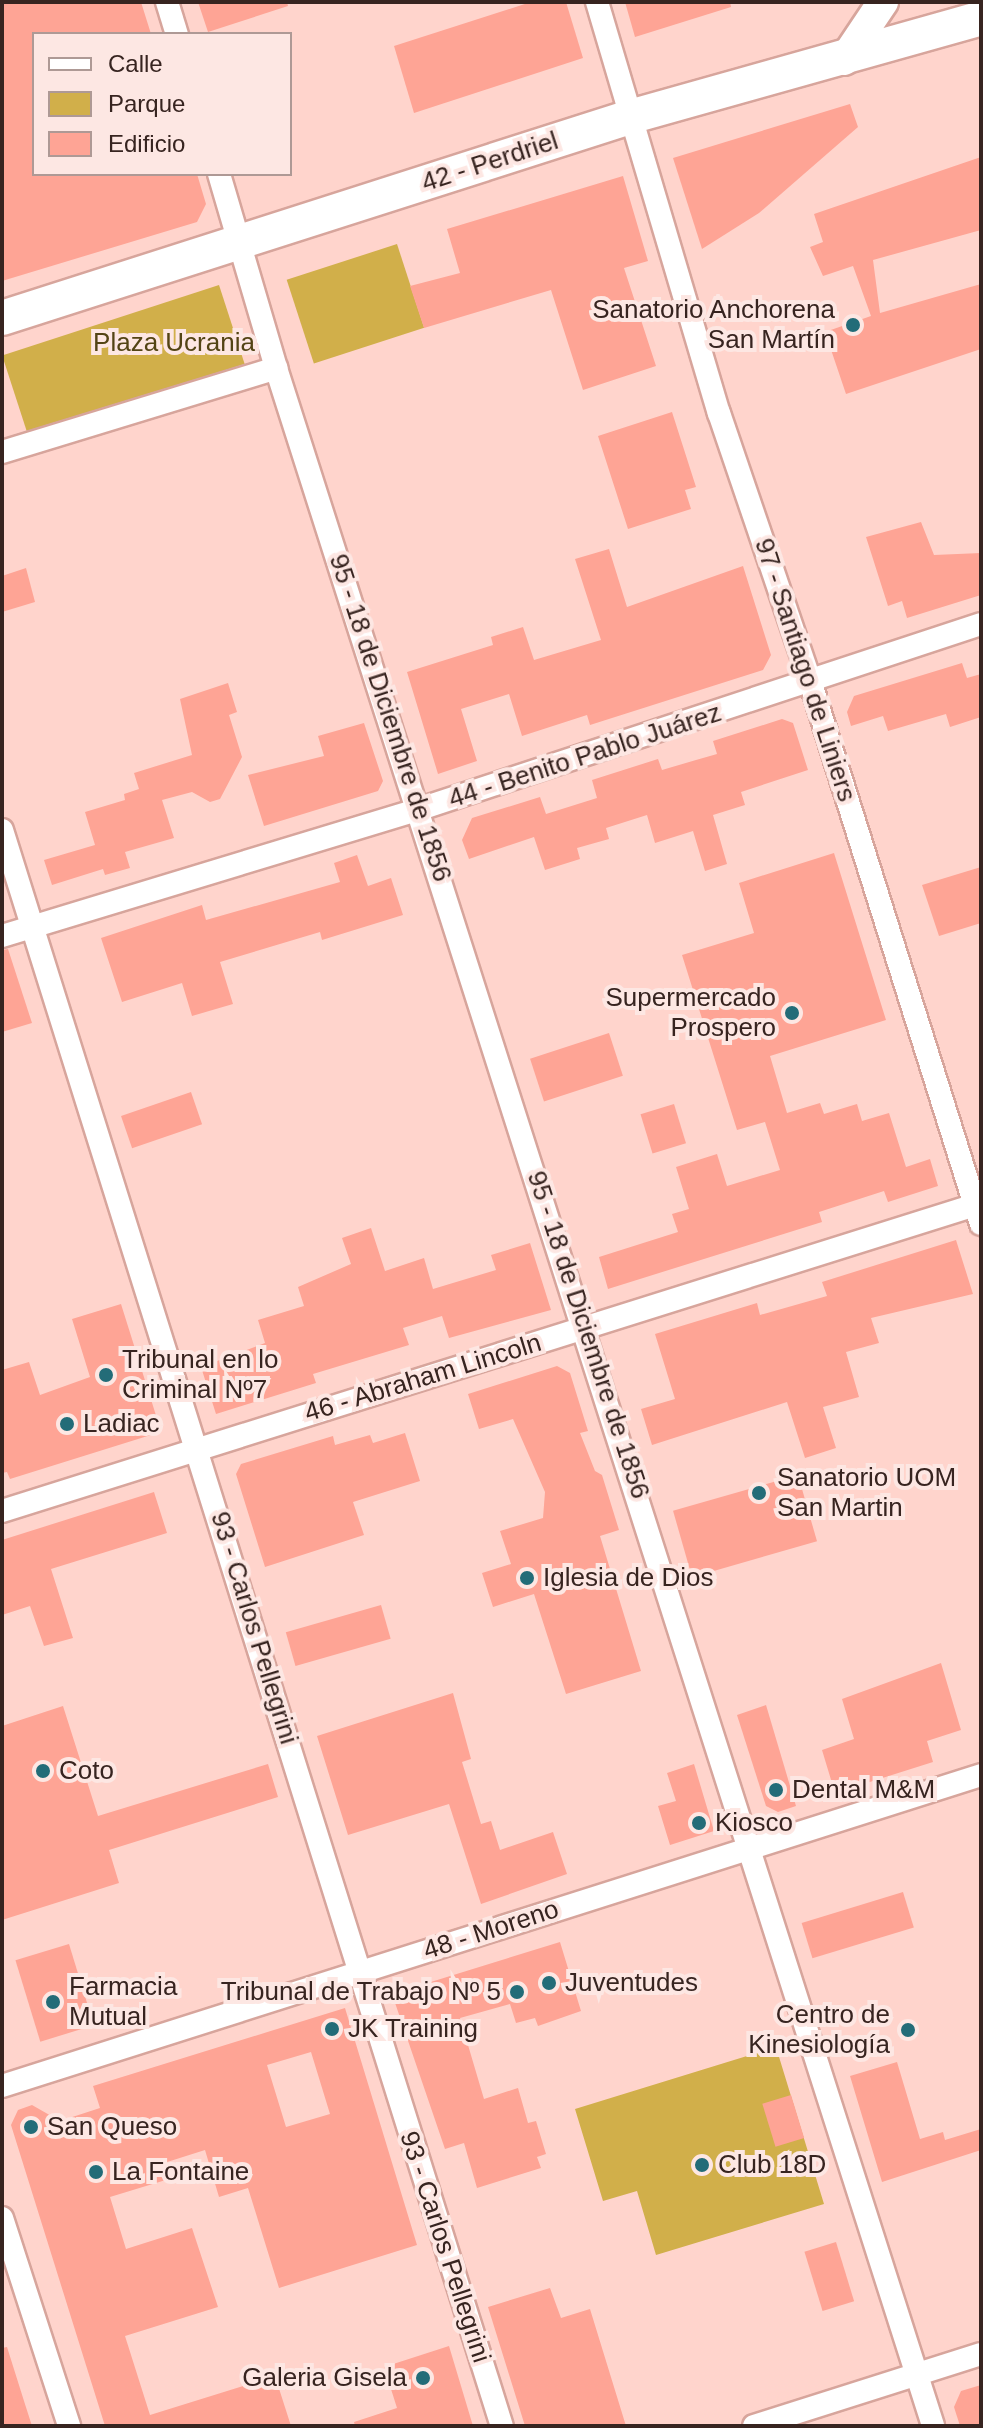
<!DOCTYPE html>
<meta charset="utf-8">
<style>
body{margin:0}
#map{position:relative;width:983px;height:2428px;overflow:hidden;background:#ffd4cc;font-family:Arial,sans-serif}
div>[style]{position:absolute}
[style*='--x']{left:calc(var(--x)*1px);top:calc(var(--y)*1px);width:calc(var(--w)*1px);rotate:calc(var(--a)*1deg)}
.green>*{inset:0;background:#d1af4a;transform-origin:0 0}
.building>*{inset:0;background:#fea495;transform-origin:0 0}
.roads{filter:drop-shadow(2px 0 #d7a59c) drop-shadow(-2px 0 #d7a59c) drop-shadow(0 2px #d7a59c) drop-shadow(0 -2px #d7a59c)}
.street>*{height:22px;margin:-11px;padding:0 11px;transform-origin:11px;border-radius:11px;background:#fff}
.secondary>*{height:30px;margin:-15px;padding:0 15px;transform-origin:15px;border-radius:15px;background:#fff}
.primary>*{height:34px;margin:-17px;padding:0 17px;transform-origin:17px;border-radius:17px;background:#fff}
.dots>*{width:22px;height:22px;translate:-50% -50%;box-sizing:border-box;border:4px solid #fde7e3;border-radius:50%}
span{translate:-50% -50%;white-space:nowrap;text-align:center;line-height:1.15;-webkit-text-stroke:8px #fde7e3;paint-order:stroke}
.street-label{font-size:26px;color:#372420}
.poi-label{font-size:26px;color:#372420}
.right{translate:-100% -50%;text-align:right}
.left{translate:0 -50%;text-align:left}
.park-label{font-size:26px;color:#534415}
.frame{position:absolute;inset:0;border:4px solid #372420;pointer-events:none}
.legend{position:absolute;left:32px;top:32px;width:260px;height:144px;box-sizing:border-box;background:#fde7e3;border:2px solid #ae9995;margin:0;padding:10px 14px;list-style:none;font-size:24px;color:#372420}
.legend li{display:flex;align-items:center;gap:16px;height:40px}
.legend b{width:40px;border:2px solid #ae9995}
</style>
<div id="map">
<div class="green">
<div style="left:397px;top:244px;width:88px;height:116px;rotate:72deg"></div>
<div style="left:219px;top:285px;width:83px;height:228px;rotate:72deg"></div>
<div style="clip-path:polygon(776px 2047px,824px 2204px,656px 2255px,637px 2191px,603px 2201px,575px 2109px)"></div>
</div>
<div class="building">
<div style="clip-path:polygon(2px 2px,141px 2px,151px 34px,34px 34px,34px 174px,197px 174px,206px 204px,197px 222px,2px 281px)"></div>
<div style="clip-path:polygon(198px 2px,287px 2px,288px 6px,208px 32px)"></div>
<div style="clip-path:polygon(531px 2px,566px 2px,583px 58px,414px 113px,394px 46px)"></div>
<div style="clip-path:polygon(625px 2px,730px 2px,731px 7px,635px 37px)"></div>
<div style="clip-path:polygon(850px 104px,858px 127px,759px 213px,702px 249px,673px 158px)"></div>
<div style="clip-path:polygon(981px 157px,981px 230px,873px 260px,880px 313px,981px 284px,981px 349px,846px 394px,825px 332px,871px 316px,853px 266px,823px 276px,810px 247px,823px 242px,814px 214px)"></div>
<div style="clip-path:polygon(623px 176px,648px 261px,624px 268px,656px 366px,583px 390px,551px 290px,424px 328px,410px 286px,460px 273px,447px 229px)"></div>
<div style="clip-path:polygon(672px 412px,696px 487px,685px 490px,691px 509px,628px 529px,598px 436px)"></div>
<div style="clip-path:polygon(921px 522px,934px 555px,981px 553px,981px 595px,907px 618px,902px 601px,888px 606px,866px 537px)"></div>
<div style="clip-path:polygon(609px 549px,627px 607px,743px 566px,771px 655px,763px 670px,590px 725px,587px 715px,522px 736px,509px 694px,461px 709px,477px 761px,438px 774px,407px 672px,493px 645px,491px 637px,523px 627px,534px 660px,601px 640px,575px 559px)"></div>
<div style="clip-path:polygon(26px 568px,35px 602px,2px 612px,2px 576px)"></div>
<div style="clip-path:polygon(962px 663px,967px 678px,981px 674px,981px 717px,950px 727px,946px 714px,888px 731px,883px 716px,851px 726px,847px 712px,854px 696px)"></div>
<div style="clip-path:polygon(228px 683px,237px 712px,229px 715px,242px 757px,220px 799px,210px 802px,192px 792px,162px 800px,174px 838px,125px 852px,130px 868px,105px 875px,103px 869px,52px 885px,44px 860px,95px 845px,85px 812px,125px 800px,124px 794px,139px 789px,134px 773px,192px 755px,180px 699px)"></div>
<div style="clip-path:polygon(782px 719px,793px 723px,808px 770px,741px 792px,745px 805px,713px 815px,727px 864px,705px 871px,693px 831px,655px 843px,647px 815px,606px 828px,609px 839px,577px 848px,580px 859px,545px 870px,534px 837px,469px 859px,462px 840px,472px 818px,540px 797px,546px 814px,597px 798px,592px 780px,658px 759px,662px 770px,696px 760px,717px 754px,713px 741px)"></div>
<div style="clip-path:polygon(364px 723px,383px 781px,378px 791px,264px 826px,248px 775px,324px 756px,318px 736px)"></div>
<div style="clip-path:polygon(834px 853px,886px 1020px,770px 1056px,787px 1113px,820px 1103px,824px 1114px,857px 1104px,862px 1121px,889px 1113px,906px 1167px,930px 1159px,938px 1186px,888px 1202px,884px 1191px,819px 1212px,822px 1222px,608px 1289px,599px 1257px,678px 1232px,672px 1214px,689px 1209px,676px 1167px,717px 1154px,727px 1186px,780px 1170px,765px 1122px,737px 1130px,682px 955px,754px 933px,739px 883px)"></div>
<div style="clip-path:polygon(357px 855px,368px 886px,391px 878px,403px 915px,322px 940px,320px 932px,220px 962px,233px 1004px,192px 1016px,182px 983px,122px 1002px,101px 938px,202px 905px,206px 920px,340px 882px,334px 863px)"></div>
<div style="clip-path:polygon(981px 867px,981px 923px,939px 936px,922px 885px)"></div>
<div style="clip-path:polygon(8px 949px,32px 1023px,2px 1032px,2px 950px)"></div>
<div style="left:609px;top:1033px;width:45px;height:83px;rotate:72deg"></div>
<div style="left:191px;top:1092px;width:34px;height:74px;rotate:71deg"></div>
<div style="left:674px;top:1104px;width:41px;height:35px;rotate:73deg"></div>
<div style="clip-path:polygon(371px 1228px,385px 1271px,424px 1258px,433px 1289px,496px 1270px,491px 1255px,530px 1243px,551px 1310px,449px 1338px,442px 1316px,403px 1328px,409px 1345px,313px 1374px,316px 1383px,216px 1414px,201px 1367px,265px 1343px,258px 1320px,304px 1306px,298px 1287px,351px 1264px,342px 1238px)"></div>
<div style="clip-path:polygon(956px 1240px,973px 1294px,871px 1318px,879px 1343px,846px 1352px,859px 1397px,823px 1407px,836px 1448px,805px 1458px,787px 1402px,652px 1445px,641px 1409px,675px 1399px,655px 1334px,757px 1303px,760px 1315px,827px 1296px,822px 1282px)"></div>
<div style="clip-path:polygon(121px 1304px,159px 1425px,154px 1434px,10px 1479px,7px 1472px,2px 1473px,2px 1370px,29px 1362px,40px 1395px,90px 1377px,72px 1319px)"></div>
<div style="clip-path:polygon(557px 1366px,570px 1373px,588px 1431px,580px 1433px,595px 1471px,602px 1475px,619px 1530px,600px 1536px,641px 1671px,566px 1694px,534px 1594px,493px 1607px,482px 1573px,511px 1564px,500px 1531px,543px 1518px,545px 1492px,513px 1419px,479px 1429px,468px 1394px)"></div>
<div style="clip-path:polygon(405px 1433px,420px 1481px,353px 1502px,364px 1535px,265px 1567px,236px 1474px,241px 1464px,333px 1436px,335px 1445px,370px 1435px,373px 1443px)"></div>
<div style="left:798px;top:1475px;width:69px;height:130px;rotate:74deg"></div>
<div style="clip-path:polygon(154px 1492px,167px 1533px,51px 1569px,73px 1638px,44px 1646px,30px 1606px,2px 1615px,2px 1540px)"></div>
<div style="left:381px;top:1605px;width:35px;height:99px;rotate:74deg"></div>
<div style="clip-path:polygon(941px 1663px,961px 1730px,927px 1741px,933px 1762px,835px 1793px,822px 1750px,854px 1739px,842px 1699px)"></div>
<div style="clip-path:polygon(453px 1693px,471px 1759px,462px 1762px,481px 1824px,491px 1821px,500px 1850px,553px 1832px,567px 1874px,481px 1904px,449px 1804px,348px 1835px,317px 1736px)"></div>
<div style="clip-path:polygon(766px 1705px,796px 1806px,778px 1812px,766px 1806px,737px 1715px)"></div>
<div style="clip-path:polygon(63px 1706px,98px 1816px,268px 1764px,278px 1797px,109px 1850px,119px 1883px,2px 1920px,2px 1726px)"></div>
<div style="clip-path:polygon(694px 1764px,714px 1831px,670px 1845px,658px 1806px,676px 1801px,667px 1773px)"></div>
<div style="left:903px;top:1892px;width:37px;height:106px;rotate:73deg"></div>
<div style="clip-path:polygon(560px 1942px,581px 2011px,538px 2026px,535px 2018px,516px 2023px,510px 2004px,460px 2018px,484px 2099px,518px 2088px,528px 2123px,536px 2121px,546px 2154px,537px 2157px,541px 2168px,477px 2188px,464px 2143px,445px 2149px,392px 1994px)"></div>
<div style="left:69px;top:1944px;width:85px;height:56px;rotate:73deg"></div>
<div style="clip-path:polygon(evenodd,345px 2008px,417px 2245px,279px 2288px,248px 2188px,219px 2197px,205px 2150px,164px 2163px,169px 2179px,110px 2197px,126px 2249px,192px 2228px,218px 2307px,125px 2336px,150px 2415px,275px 2376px,291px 2426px,105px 2426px,11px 2125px,18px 2110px,32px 2105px,60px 2121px,100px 2108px,93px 2086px,345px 2008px,311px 2052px,330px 2114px,286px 2127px,267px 2065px,311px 2052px)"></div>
<div style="clip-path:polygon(897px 2062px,920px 2139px,943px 2132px,945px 2140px,981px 2129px,981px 2150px,882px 2182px,850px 2076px)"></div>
<div style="left:791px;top:2095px;width:45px;height:30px;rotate:73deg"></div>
<div style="left:836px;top:2242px;width:62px;height:33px;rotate:73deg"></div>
<div style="clip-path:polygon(550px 2288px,561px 2318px,590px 2309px,626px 2426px,525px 2426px,488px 2307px)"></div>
<div style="clip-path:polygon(449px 2346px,473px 2426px,355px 2426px,354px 2422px,397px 2408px,384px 2367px)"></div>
<div style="clip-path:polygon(7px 2347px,24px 2401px,32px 2426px,2px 2426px,2px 2348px)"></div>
<div style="clip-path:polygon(981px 2385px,981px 2426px,960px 2426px,954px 2407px,961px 2391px)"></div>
</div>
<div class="roads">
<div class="street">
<div style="--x:167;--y:2;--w:34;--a:73"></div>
<div style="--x:597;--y:2;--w:429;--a:73.5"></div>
<div style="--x:719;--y:413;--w:286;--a:71.2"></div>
<div style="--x:811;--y:684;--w:566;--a:72.53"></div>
<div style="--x:219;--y:174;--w:202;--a:73.6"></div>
<div style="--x:276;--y:368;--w:2160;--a:72.29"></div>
<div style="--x:2;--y:452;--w:287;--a:-17"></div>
<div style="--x:2;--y:830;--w:1672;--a:72.61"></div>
<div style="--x:2;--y:936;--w:437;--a:-16.9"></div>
<div style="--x:420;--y:809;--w:591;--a:-18.25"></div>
<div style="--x:2;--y:1511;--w:1026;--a:-17.46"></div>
<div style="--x:2;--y:2086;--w:1027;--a:-17.62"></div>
<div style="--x:2;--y:2218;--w:219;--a:72.1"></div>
<div style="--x:754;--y:2426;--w:238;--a:-17.6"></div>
</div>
<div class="secondary">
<div style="--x:844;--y:60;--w:70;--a:-56.1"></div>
</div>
<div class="primary">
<div style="--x:2;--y:318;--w:663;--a:-17.75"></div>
<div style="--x:633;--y:116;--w:362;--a:-15.7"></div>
</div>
</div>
<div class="dots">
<div style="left:853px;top:325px;background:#236c78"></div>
<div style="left:792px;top:1013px;background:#236c78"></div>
<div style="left:106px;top:1375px;background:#236c78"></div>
<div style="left:67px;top:1424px;background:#236c78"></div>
<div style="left:759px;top:1493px;background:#236c78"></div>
<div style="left:527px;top:1578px;background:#236c78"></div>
<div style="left:43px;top:1771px;background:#236c78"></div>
<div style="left:776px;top:1790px;background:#236c78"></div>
<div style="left:699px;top:1823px;background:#236c78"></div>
<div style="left:549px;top:1983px;background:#236c78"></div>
<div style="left:517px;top:1992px;background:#236c78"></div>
<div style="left:53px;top:2002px;background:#236c78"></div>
<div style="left:332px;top:2029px;background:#236c78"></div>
<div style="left:908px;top:2030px;background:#236c78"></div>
<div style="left:31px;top:2127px;background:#236c78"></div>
<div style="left:702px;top:2165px;background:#236c78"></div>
<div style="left:96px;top:2172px;background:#236c78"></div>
<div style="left:423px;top:2378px;background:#236c78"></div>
</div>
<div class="street-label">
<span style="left:490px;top:162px;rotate:-18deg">42 - Perdriel</span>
<span style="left:805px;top:670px;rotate:72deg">97 - Santiago de Liniers</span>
<span style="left:390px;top:718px;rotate:72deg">95 - 18 de Diciembre de 1856</span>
<span style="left:585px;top:756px;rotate:-18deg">44 - Benito Pablo Juárez</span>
<span style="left:588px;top:1335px;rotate:72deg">95 - 18 de Diciembre de 1856</span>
<span style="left:423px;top:1378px;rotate:-17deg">46 - Abraham Lincoln</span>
<span style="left:254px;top:1628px;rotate:73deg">93 - Carlos Pellegrini</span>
<span style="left:491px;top:1930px;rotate:-18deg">48 - Moreno</span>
<span style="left:445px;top:2247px;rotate:72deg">93 - Carlos Pellegrini</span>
</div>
<div class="poi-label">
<span class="right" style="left:835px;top:325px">Sanatorio Anchorena<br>San Martín</span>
<span class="right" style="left:776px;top:1013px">Supermercado<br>Prospero</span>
<span class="left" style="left:122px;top:1375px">Tribunal en lo<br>Criminal Nº7</span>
<span class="left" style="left:83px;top:1424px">Ladiac</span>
<span class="left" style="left:777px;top:1493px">Sanatorio UOM<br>San Martin</span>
<span class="left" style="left:543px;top:1578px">Iglesia de Dios</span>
<span class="left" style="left:59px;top:1771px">Coto</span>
<span class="left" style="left:792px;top:1790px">Dental M&amp;M</span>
<span class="left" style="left:715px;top:1823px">Kiosco</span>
<span class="left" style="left:565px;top:1983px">Juventudes</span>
<span class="left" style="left:69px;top:2002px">Farmacia<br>Mutual</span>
<span class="right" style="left:501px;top:1992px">Tribunal de Trabajo Nº 5</span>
<span class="right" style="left:890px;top:2030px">Centro de<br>Kinesiología</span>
<span class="left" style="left:348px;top:2029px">JK Training</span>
<span class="left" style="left:47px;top:2127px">San Queso</span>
<span class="left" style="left:718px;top:2165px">Club 18D</span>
<span class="left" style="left:112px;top:2172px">La Fontaine</span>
<span class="right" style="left:407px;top:2378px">Galeria Gisela</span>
</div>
<div class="park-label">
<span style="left:174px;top:343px">Plaza Ucrania</span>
</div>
<div class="frame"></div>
<ul class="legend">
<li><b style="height:10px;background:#fff"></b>Calle</li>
<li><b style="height:22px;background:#d1af4a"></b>Parque</li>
<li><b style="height:22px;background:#fea495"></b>Edificio</li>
</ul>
</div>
